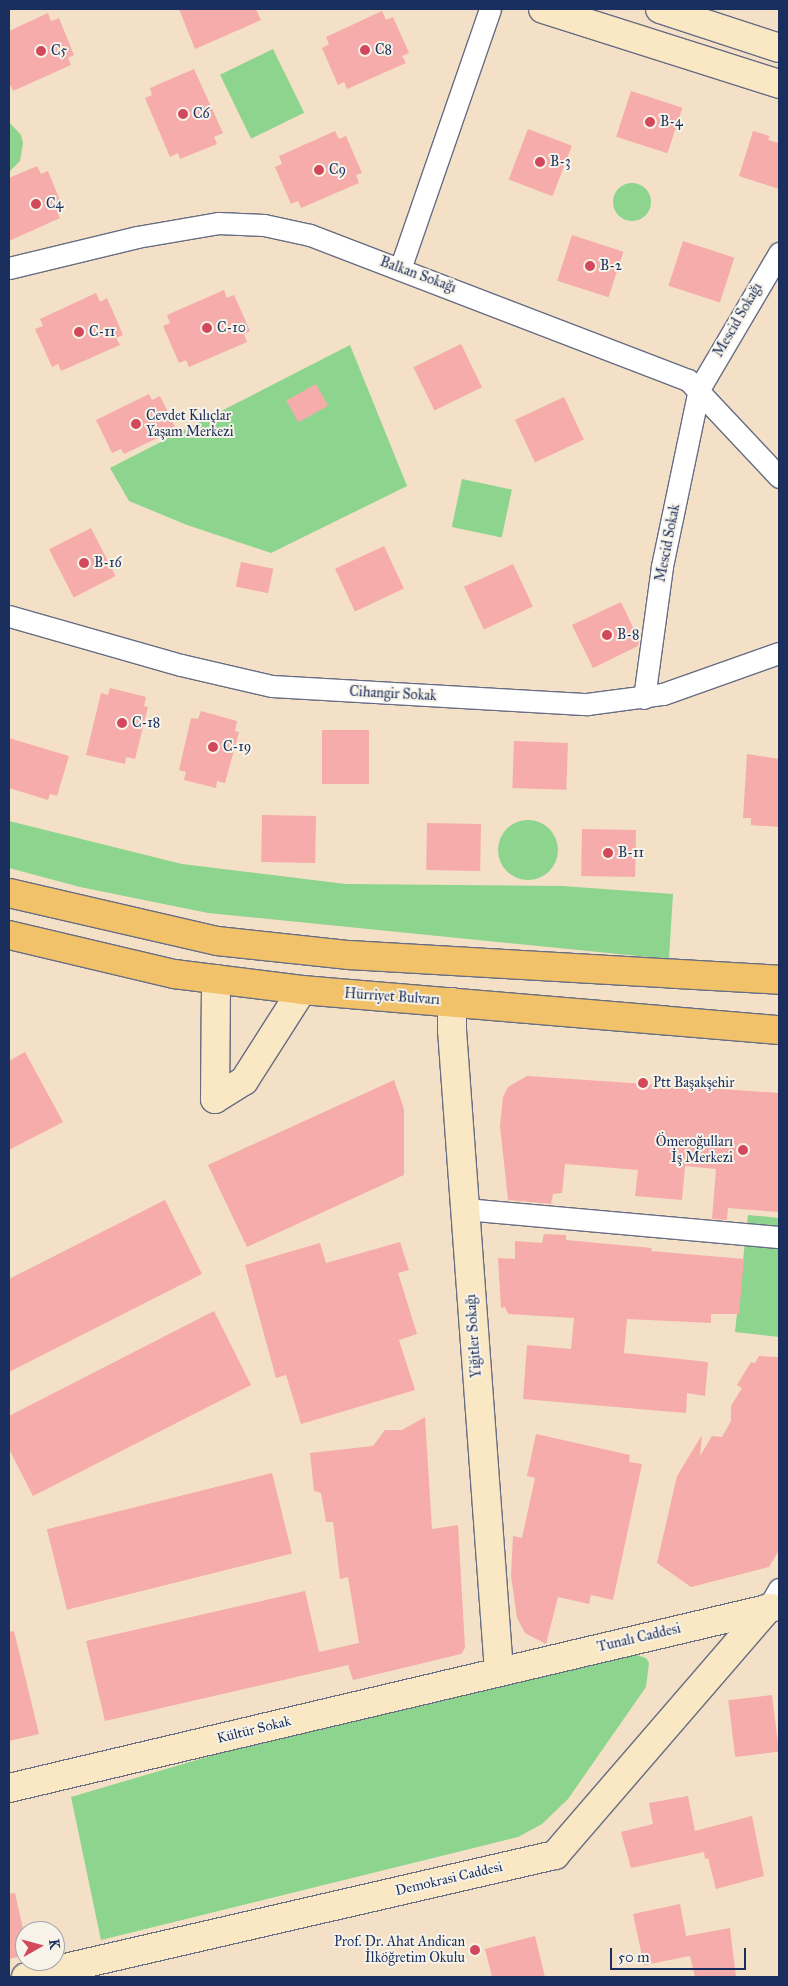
<!DOCTYPE html>
<meta charset="utf-8">
<style>
body{margin:0}
#map{position:relative;width:788px;height:1986px;overflow:hidden;background:#f4e0c7;font-family:"IM FELL Great Primer",serif}
div>[style]{position:absolute}
[style*='--x']{left:calc(var(--x)*1px);top:calc(var(--y)*1px);width:calc(var(--w)*1px);rotate:calc(var(--a)*1deg)}
.green>*{inset:0;background:#8dd48e;transform-origin:0 0}
.round{border-radius:50%}
.building>*{inset:0;background:#f5acaa;transform-origin:0 0}
.roads{filter:drop-shadow(1px 0 #676d83) drop-shadow(-1px 0 #676d83) drop-shadow(0 1px #676d83) drop-shadow(0 -1px #676d83)}
.street>*{height:21px;margin:-10.5px;padding:0 10.5px;transform-origin:10.5px;border-radius:10.5px;background:#fff}
.secondary>*{height:28px;margin:-14px;padding:0 14px;transform-origin:14px;border-radius:14px;background:#fae7c3}
.primary>*{height:28px;margin:-14px;padding:0 14px;transform-origin:14px;border-radius:14px;background:#f2c26a}
.dots>*{width:14px;height:14px;translate:-50% -50%;box-sizing:border-box;border:2px solid #f7f3e8;border-radius:50%}
span{translate:-50% -50%;white-space:nowrap;text-align:center;line-height:1.15;-webkit-text-stroke:4px #f7f3e8;paint-order:stroke}
.poi-label{font-size:14px;color:#1b2f5e}
.left{translate:0 -50%;text-align:left}
.right{translate:-100% -50%;text-align:right}
.street-label{font-size:14px;color:#1b2f5e}
.frame{position:absolute;inset:0;border:10px solid #1b2f5e;pointer-events:none}
.north{position:absolute;left:15px;top:1921px;width:50px;height:50px;box-sizing:border-box;background:#f7f3e8;border:1px solid #9fa5b1;border-radius:50%;rotate:83deg;font-size:14px;font-weight:700;line-height:20px;text-align:center;color:#1b2f5e}
.north::after{content:'';display:block;margin:auto;width:18px;height:22px;background:#d1495b;clip-path:polygon(50% 0,100% 100%,50% 72%,0 100%)}
.scale{position:absolute;left:610px;top:1948px;width:136px;height:22px;box-sizing:border-box;border:2px solid #1b2f5e;border-top:0;padding-left:6px;font-size:15px;line-height:18px;white-space:nowrap;color:#1b2f5e;-webkit-text-stroke:4px #f7f3e8;paint-order:stroke}
</style>
<div id="map">
<div class="green">
<div style="left:273px;top:49px;width:71px;height:59px;rotate:64deg"></div>
<div style="clip-path:polygon(9px 122px,21px 135px,23px 143px,20px 161px,9px 172px)"></div>
<div class="round" style="left:613px;top:183px;width:38px;height:38px"></div>
<div style="clip-path:polygon(350px 345px,407px 486px,271px 553px,187px 525px,129px 501px,110px 468px)"></div>
<div style="left:462px;top:479px;width:51px;height:49px;rotate:12deg"></div>
<div class="round" style="left:498px;top:820px;width:60px;height:60px"></div>
<div style="clip-path:polygon(9px 821px,182px 864px,346px 884px,562px 886px,673px 894px,669px 959px,208px 913px,80px 887px,9px 868px)"></div>
<div style="clip-path:polygon(748px 1215px,779px 1218px,779px 1337px,735px 1332px)"></div>
<div style="clip-path:polygon(634px 1654px,646px 1658px,649px 1663px,646px 1687px,568px 1799px,542px 1824px,518px 1837px,101px 1940px,71px 1797px,217px 1754px,364px 1716px)"></div>
</div>
<div class="building">
<div style="clip-path:polygon(179px 9px,256px 9px,261px 20px,195px 49px)"></div>
<div style="clip-path:polygon(382px 11px,386px 20px,393px 17px,409px 53px,402px 56px,406px 63px,347px 89px,344px 82px,338px 85px,322px 48px,329px 44px,326px 37px)"></div>
<div style="clip-path:polygon(48px 13px,51px 21px,59px 18px,74px 55px,68px 58px,71px 65px,13px 91px,9px 82px,9px 31px)"></div>
<div style="clip-path:polygon(194px 69px,223px 133px,214px 137px,217px 144px,180px 159px,178px 153px,170px 157px,145px 98px,152px 95px,150px 88px)"></div>
<div style="left:631px;top:91px;width:54px;height:48px;rotate:18deg"></div>
<div style="left:528px;top:129px;width:47px;height:54px;rotate:21deg"></div>
<div style="clip-path:polygon(335px 131px,339px 139px,346px 136px,362px 173px,356px 175px,359px 183px,301px 208px,298px 201px,291px 204px,275px 167px,282px 164px,279px 156px)"></div>
<div style="clip-path:polygon(753px 131px,770px 136px,768px 140px,779px 143px,779px 189px,739px 176px)"></div>
<div style="clip-path:polygon(37px 166px,41px 174px,48px 171px,63px 208px,57px 211px,60px 218px,9px 241px,9px 178px)"></div>
<div style="left:572px;top:235px;width:54px;height:48px;rotate:18deg"></div>
<div style="left:683px;top:241px;width:54px;height:47px;rotate:18deg"></div>
<div style="clip-path:polygon(224px 290px,227px 298px,234px 295px,250px 331px,244px 334px,247px 342px,189px 367px,186px 360px,179px 363px,163px 326px,170px 323px,167px 315px)"></div>
<div style="clip-path:polygon(96px 293px,100px 302px,107px 298px,123px 335px,116px 338px,120px 345px,61px 371px,58px 364px,52px 367px,35px 329px,43px 326px,40px 319px)"></div>
<div style="left:461px;top:344px;width:48px;height:53px;rotate:64deg"></div>
<div style="left:316px;top:384px;width:25px;height:34px;rotate:61deg"></div>
<div style="clip-path:polygon(149px 394px,152px 400px,160px 396px,176px 429px,124px 454px,121px 449px,112px 453px,96px 420px)"></div>
<div style="left:564px;top:397px;width:47px;height:54px;rotate:65deg"></div>
<div style="left:91px;top:528px;width:54px;height:47px;rotate:63deg"></div>
<div style="left:384px;top:546px;width:47px;height:54px;rotate:65deg"></div>
<div style="left:241px;top:562px;width:33px;height:25px;rotate:12deg"></div>
<div style="left:513px;top:564px;width:47px;height:54px;rotate:65deg"></div>
<div style="clip-path:polygon(621px 602px,639px 640px,638px 646px,593px 668px,572px 625px)"></div>
<div style="clip-path:polygon(110px 688px,146px 697px,144px 706px,148px 707px,135px 759px,126px 757px,125px 764px,86px 755px,101px 693px,108px 695px)"></div>
<div style="clip-path:polygon(201px 711px,237px 721px,235px 731px,239px 732px,225px 783px,217px 781px,216px 788px,184px 780px,186px 772px,179px 770px,191px 718px,198px 719px)"></div>
<div style="left:322px;top:730px;width:47px;height:54px"></div>
<div style="clip-path:polygon(9px 738px,69px 756px,57px 796px,50px 794px,48px 800px,9px 788px)"></div>
<div style="left:514px;top:741px;width:54px;height:47px;rotate:2deg"></div>
<div style="clip-path:polygon(747px 754px,779px 759px,779px 827px,751px 825px,751px 818px,743px 818px)"></div>
<div style="left:262px;top:815px;width:54px;height:47px;rotate:1deg"></div>
<div style="left:427px;top:823px;width:54px;height:47px;rotate:1deg"></div>
<div style="left:582px;top:829px;width:54px;height:47px;rotate:1deg"></div>
<div style="clip-path:polygon(25px 1052px,63px 1122px,9px 1150px,9px 1061px)"></div>
<div style="clip-path:polygon(527px 1076px,779px 1093px,779px 1212px,728px 1208px,727px 1220px,712px 1219px,716px 1169px,685px 1166px,682px 1200px,635px 1196px,638px 1170px,565px 1164px,562px 1193px,553px 1194px,551px 1204px,508px 1200px,500px 1126px,503px 1097px,508px 1087px)"></div>
<div style="clip-path:polygon(394px 1080px,404px 1109px,404px 1175px,247px 1247px,208px 1165px)"></div>
<div style="clip-path:polygon(165px 1200px,202px 1274px,9px 1372px,9px 1279px)"></div>
<div style="clip-path:polygon(544px 1234px,566px 1235px,566px 1240px,652px 1248px,651px 1251px,744px 1259px,739px 1314px,711px 1314px,711px 1323px,627px 1319px,624px 1353px,708px 1362px,705px 1396px,687px 1393px,686px 1413px,523px 1399px,527px 1345px,571px 1349px,574px 1318px,508px 1314px,505px 1307px,501px 1308px,498px 1258px,515px 1259px,515px 1241px,542px 1243px)"></div>
<div style="clip-path:polygon(400px 1242px,409px 1270px,398px 1273px,417px 1334px,399px 1340px,415px 1390px,301px 1424px,286px 1375px,276px 1378px,245px 1265px,320px 1243px,326px 1263px)"></div>
<div style="clip-path:polygon(214px 1311px,251px 1385px,33px 1496px,9px 1449px,9px 1416px)"></div>
<div style="clip-path:polygon(759px 1356px,779px 1357px,779px 1550px,769px 1567px,691px 1587px,657px 1563px,677px 1476px,702px 1435px,700px 1456px,712px 1436px,722px 1437px,731px 1421px,731px 1406px,742px 1388px,737px 1385px,751px 1362px,755px 1363px)"></div>
<div style="clip-path:polygon(425px 1417px,432px 1529px,458px 1525px,465px 1648px,461px 1654px,353px 1680px,348px 1665px,105px 1721px,86px 1641px,305px 1591px,319px 1652px,359px 1643px,348px 1577px,340px 1579px,333px 1522px,326px 1522px,321px 1493px,314px 1491px,310px 1453px,373px 1446px,385px 1430px,402px 1430px)"></div>
<div style="clip-path:polygon(536px 1434px,630px 1455px,629px 1462px,642px 1464px,613px 1600px,591px 1595px,589px 1604px,558px 1597px,546px 1644px,525px 1633px,517px 1618px,511px 1576px,513px 1536px,522px 1538px,535px 1478px,527px 1476px)"></div>
<div style="left:272px;top:1473px;width:83px;height:232px;rotate:76deg"></div>
<div style="clip-path:polygon(14px 1631px,39px 1734px,9px 1741px,9px 1632px)"></div>
<div style="left:772px;top:1695px;width:57px;height:44px;rotate:83deg"></div>
<div style="clip-path:polygon(688px 1796px,695px 1831px,752px 1816px,764px 1876px,716px 1889px,708px 1858px,705px 1859px,704px 1852px,631px 1868px,621px 1832px,653px 1824px,649px 1803px)"></div>
<div style="clip-path:polygon(15px 1893px,25px 1938px,25px 1955px,9px 1959px,9px 1894px)"></div>
<div style="clip-path:polygon(680px 1904px,686px 1936px,730px 1928px,736px 1977px,695px 1977px,690px 1956px,644px 1965px,633px 1914px)"></div>
<div style="clip-path:polygon(535px 1936px,545px 1977px,492px 1977px,485px 1949px)"></div>
</div>
<div class="roads">
<div class="street">
<div style="--x:9;--y:268;--w:132;--a:-13.6"></div>
<div style="--x:137;--y:237;--w:82;--a:-9.8"></div>
<div style="--x:218;--y:223;--w:46;--a:2.5"></div>
<div style="--x:264;--y:225;--w:47;--a:12.3"></div>
<div style="--x:310;--y:235;--w:405;--a:21"></div>
<div style="--x:688;--y:380;--w:133;--a:46.8"></div>
<div style="--x:400;--y:269;--w:275;--a:-70.9"></div>
<div style="--x:9;--y:616;--w:179;--a:15.9"></div>
<div style="--x:181;--y:665;--w:93;--a:13"></div>
<div style="--x:272;--y:686;--w:316;--a:3.3"></div>
<div style="--x:587;--y:704;--w:77;--a:-7.5"></div>
<div style="--x:663;--y:694;--w:123;--a:-19.5"></div>
<div style="--x:644;--y:698;--w:133;--a:-82.2"></div>
<div style="--x:662;--y:566;--w:181;--a:-78.2"></div>
<div style="--x:699;--y:389;--w:158;--a:-59.5"></div>
<div style="--x:464;--y:1209;--w:316;--a:5.1"></div>
<div style="--x:768;--y:1608;--w:22;--a:-60"></div>
</div>
<div class="secondary">
<div style="--x:543;--y:9;--w:248;--a:17.6"></div>
<div style="--x:660;--y:9;--w:125;--a:18.1"></div>
<div style="--x:452;--y:1002;--w:28;--a:90"></div>
<div style="--x:452;--y:1030;--w:643;--a:85.81"></div>
<div style="--x:215;--y:1099;--w:34;--a:-32"></div>
<div style="--x:244;--y:1081;--w:108;--a:-57.5"></div>
<div style="--x:215;--y:1099;--w:120;--a:-89.5"></div>
<div style="--x:9;--y:1788;--w:783;--a:-13.29"></div>
<div style="--x:26;--y:1977;--w:543;--a:-12.99"></div>
<div style="--x:555;--y:1855;--w:326;--a:-49.2"></div>
</div>
<div class="primary">
<div style="--x:9;--y:893;--w:213;--a:13"></div>
<div style="--x:217;--y:941;--w:133;--a:6.1"></div>
<div style="--x:349;--y:955;--w:431;--a:3.3"></div>
<div style="--x:9;--y:935;--w:170;--a:13.3"></div>
<div style="--x:174;--y:974;--w:129;--a:7.1"></div>
<div style="--x:302;--y:990;--w:479;--a:4.8"></div>
</div>
</div>
<div class="dots">
<div style="left:365px;top:50px;background:#d1495b"></div>
<div style="left:41px;top:51px;background:#d1495b"></div>
<div style="left:183px;top:114px;background:#d1495b"></div>
<div style="left:650px;top:122px;background:#d1495b"></div>
<div style="left:540px;top:162px;background:#d1495b"></div>
<div style="left:319px;top:170px;background:#d1495b"></div>
<div style="left:36px;top:204px;background:#d1495b"></div>
<div style="left:590px;top:266px;background:#d1495b"></div>
<div style="left:207px;top:328px;background:#d1495b"></div>
<div style="left:79px;top:332px;background:#d1495b"></div>
<div style="left:136px;top:424px;background:#d1495b"></div>
<div style="left:84px;top:563px;background:#d1495b"></div>
<div style="left:607px;top:635px;background:#d1495b"></div>
<div style="left:122px;top:723px;background:#d1495b"></div>
<div style="left:213px;top:747px;background:#d1495b"></div>
<div style="left:608px;top:853px;background:#d1495b"></div>
<div style="left:643px;top:1083px;background:#d1495b"></div>
<div style="left:743px;top:1150px;background:#d1495b"></div>
<div style="left:475px;top:1950px;background:#d1495b"></div>
</div>
<div class="poi-label">
<span class="left" style="left:375px;top:50px">C8</span>
<span class="left" style="left:51px;top:51px">C5</span>
<span class="left" style="left:193px;top:114px">C6</span>
<span class="left" style="left:660px;top:122px">B-4</span>
<span class="left" style="left:550px;top:162px">B-3</span>
<span class="left" style="left:329px;top:170px">C9</span>
<span class="left" style="left:46px;top:204px">C4</span>
<span class="left" style="left:600px;top:266px">B-2</span>
<span class="left" style="left:217px;top:328px">C-10</span>
<span class="left" style="left:89px;top:332px">C-11</span>
<span class="left" style="left:146px;top:424px">Cevdet Kılıçlar<br>Yaşam Merkezi</span>
<span class="left" style="left:94px;top:563px">B-16</span>
<span class="left" style="left:617px;top:635px">B-8</span>
<span class="left" style="left:132px;top:723px">C-18</span>
<span class="left" style="left:223px;top:747px">C-19</span>
<span class="left" style="left:618px;top:853px">B-11</span>
<span class="left" style="left:653px;top:1083px">Ptt Başakşehir</span>
<span class="right" style="left:733px;top:1150px">Ömeroğulları<br>İş Merkezi</span>
<span class="right" style="left:465px;top:1950px">Prof. Dr. Ahat Andican<br>İlköğretim Okulu</span>
</div>
<div class="street-label">
<span style="left:418px;top:275px;rotate:20deg">Balkan Sokağı</span>
<span style="left:738px;top:320px;rotate:-60deg">Mescid Sokağı</span>
<span style="left:668px;top:543px;rotate:-79deg">Mescid Sokak</span>
<span style="left:393px;top:694px;rotate:3deg">Cihangir Sokak</span>
<span style="left:392px;top:997px;rotate:4deg">Hürriyet Bulvarı</span>
<span style="left:474px;top:1336px;rotate:-94deg">Yiğitler Sokağı</span>
<span style="left:639px;top:1638px;rotate:-13deg">Tunalı Caddesi</span>
<span style="left:254px;top:1730px;rotate:-14deg">Kültür Sokak</span>
<span style="left:449px;top:1879px;rotate:-13deg">Demokrasi Caddesi</span>
</div>
<div class="frame"></div>
<div class="north">K</div>
<div class="scale">50 m</div>
</div>
